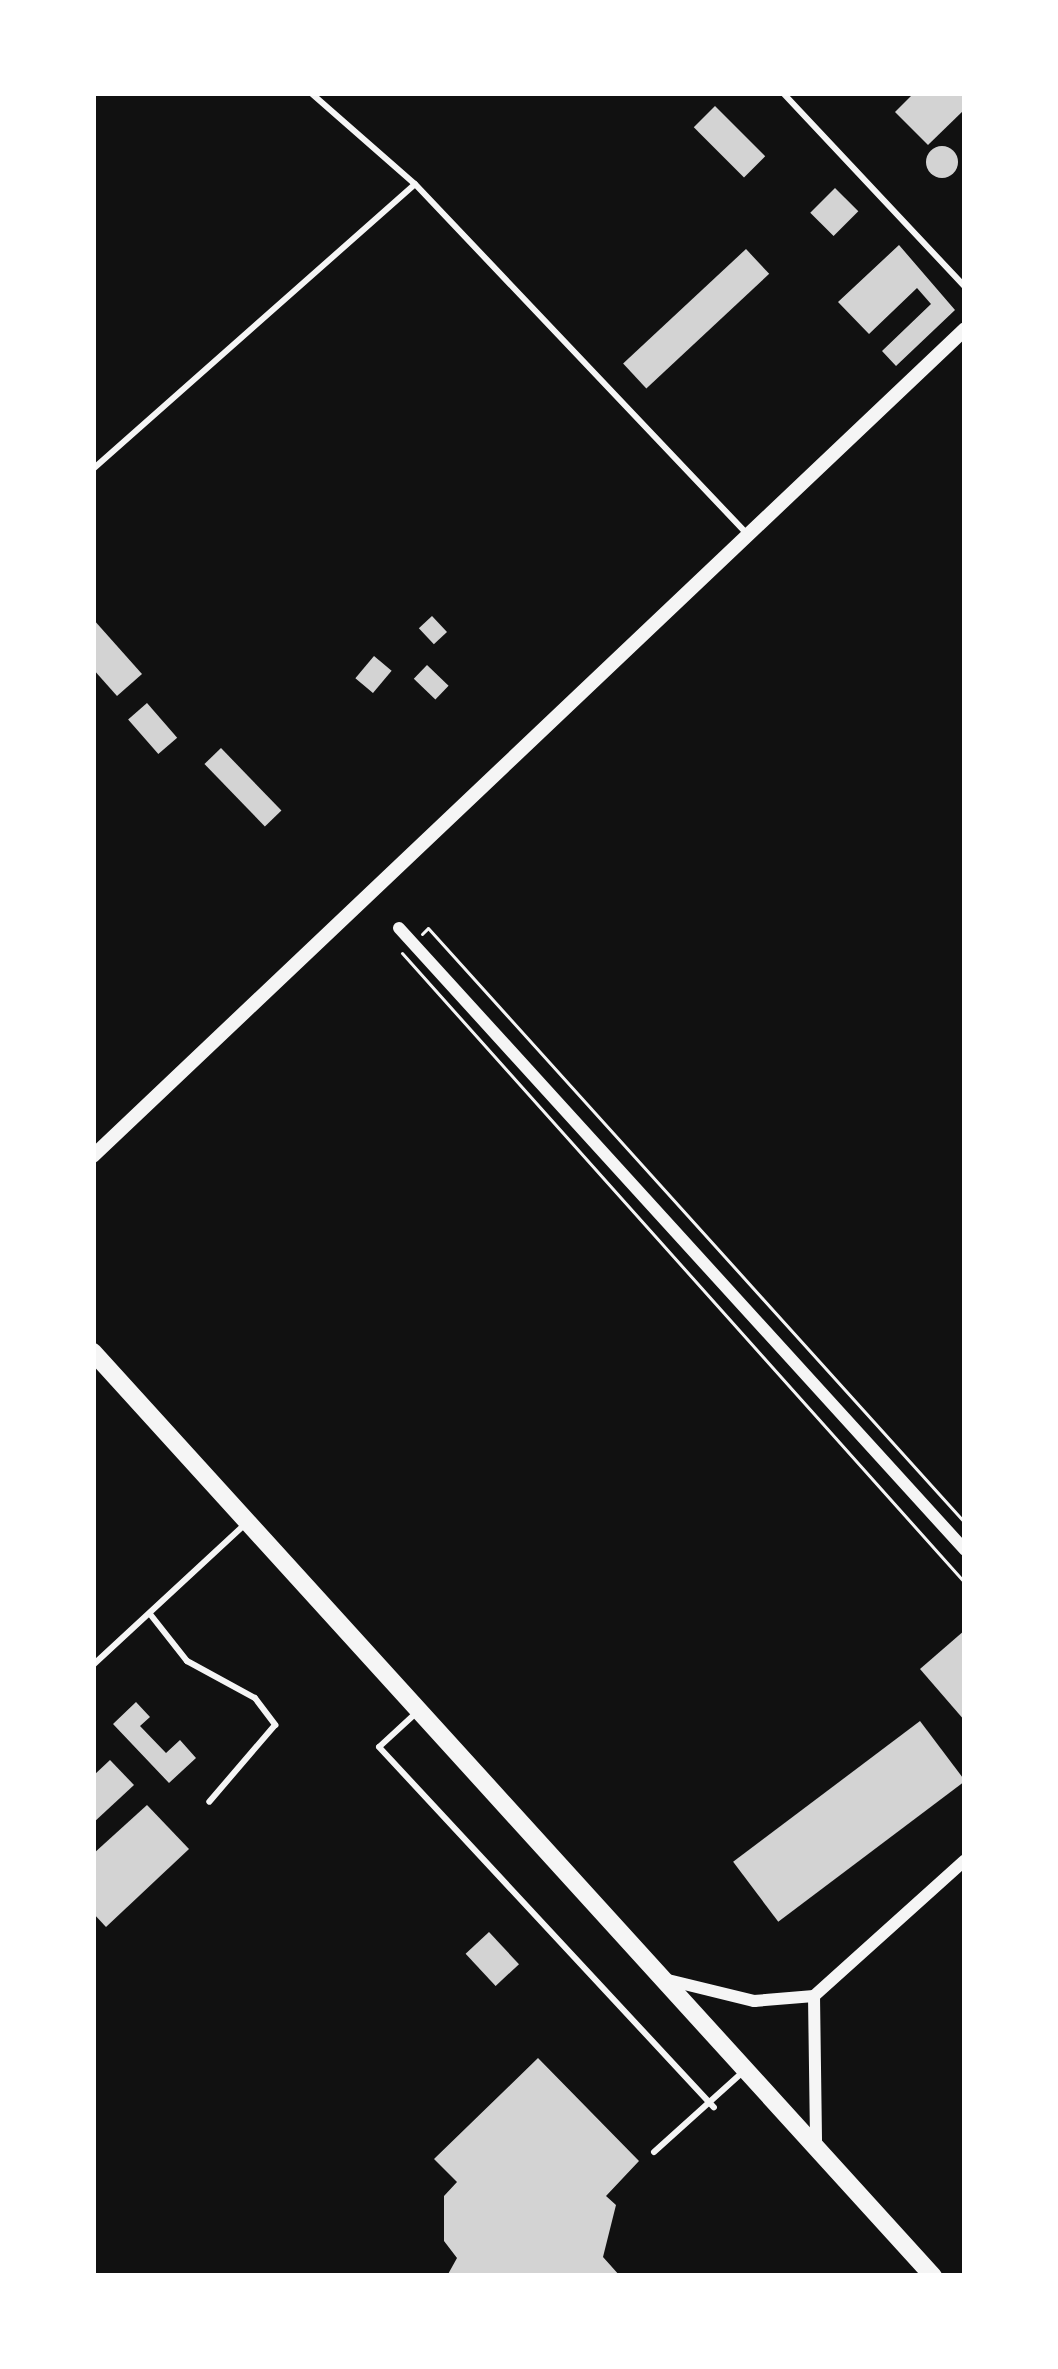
<!DOCTYPE html>
<style>
body{margin:0}
#map{position:relative;width:1058px;height:2369px;overflow:hidden;background:#111;font-family:"DM Sans",sans-serif}
div>[style]{position:absolute}
[style*='--x']{left:calc(var(--x)*1px);top:calc(var(--y)*1px);width:calc(var(--w)*1px);rotate:calc(var(--a)*1deg)}
.building>*{inset:0;background:#d3d3d3;transform-origin:0 0}
.round{border-radius:50%}
.path>*{height:3px;margin:-1.5px;padding:0 1.5px;transform-origin:1.5px;border-radius:1.5px;background:#f5f5f5}
.service>*{height:6px;margin:-3px;padding:0 3px;transform-origin:3px;border-radius:3px;background:#f5f5f5}
.minor>*{height:12px;margin:-6px;padding:0 6px;transform-origin:6px;border-radius:6px;background:#f5f5f5}
.tertiary>*{height:14px;margin:-7px;padding:0 7px;transform-origin:7px;border-radius:7px;background:#f5f5f5}
.primary>*{height:18px;margin:-9px;padding:0 9px;transform-origin:9px;border-radius:9px;background:#f5f5f5}
span{translate:-50% -50%;white-space:nowrap;text-align:center;line-height:1.15;-webkit-text-stroke:9px #fff;paint-order:stroke}
.frame{position:absolute;inset:0;border:96px solid #fff;pointer-events:none}
</style>
<div id="map">
<div class="building">
<div style="clip-path:polygon(914px 93px,965px 93px,965px 109px,928px 145px,895px 112px)"></div>
<div style="left:715px;top:106px;width:71px;height:30px;rotate:45deg"></div>
<div class="round" style="left:926px;top:146px;width:32px;height:32px"></div>
<div style="left:835px;top:188px;width:33px;height:35px;rotate:45deg"></div>
<div style="clip-path:polygon(899px 245px,955px 310px,896px 366px,882px 351px,931px 304px,917px 288px,869px 334px,838px 302px)"></div>
<div style="left:746px;top:249px;width:34px;height:168px;rotate:47deg"></div>
<div style="left:432px;top:616px;width:22px;height:18px;rotate:47deg"></div>
<div style="clip-path:polygon(93px 619px,142px 674px,117px 696px,93px 669px)"></div>
<div style="left:374px;top:656px;width:23px;height:29px;rotate:40deg"></div>
<div style="left:427px;top:665px;width:30px;height:19px;rotate:44deg"></div>
<div style="left:147px;top:703px;width:46px;height:25px;rotate:49deg"></div>
<div style="left:221px;top:748px;width:87px;height:23px;rotate:46deg"></div>
<div style="clip-path:polygon(965px 1630px,965px 1721px,920px 1669px)"></div>
<div style="clip-path:polygon(136px 1702px,150px 1717px,140px 1726px,166px 1753px,180px 1740px,196px 1758px,169px 1783px,113px 1724px)"></div>
<div style="left:920px;top:1721px;width:75px;height:234px;rotate:53deg"></div>
<div style="clip-path:polygon(110px 1760px,134px 1785px,93px 1823px,93px 1776px)"></div>
<div style="clip-path:polygon(147px 1805px,189px 1849px,106px 1927px,93px 1913px,93px 1854px)"></div>
<div style="left:489px;top:1932px;width:44px;height:32px;rotate:47deg"></div>
<div style="clip-path:polygon(538px 2058px,639px 2161px,606px 2196px,616px 2205px,603px 2257px,620px 2276px,447px 2276px,457px 2258px,444px 2241px,444px 2196px,457px 2182px,434px 2159px)"></div>
</div>
<div class="path">
<div style="--x:422;--y:934;--w:8;--a:-45"></div>
<div style="--x:428;--y:928;--w:801;--a:47.93"></div>
<div style="--x:402;--y:953;--w:845;--a:48.21"></div>
</div>
<div class="service">
<div style="--x:311;--y:93;--w:138;--a:41.2"></div>
<div style="--x:415;--y:184;--w:482;--a:46.5"></div>
<div style="--x:783;--y:93;--w:266;--a:46.8"></div>
<div style="--x:93;--y:469;--w:429;--a:-41.5"></div>
<div style="--x:150;--y:1614;--w:60;--a:51.8"></div>
<div style="--x:187;--y:1661;--w:77;--a:28.6"></div>
<div style="--x:255;--y:1698;--w:34;--a:53"></div>
<div style="--x:275;--y:1725;--w:101;--a:130.6"></div>
<div style="--x:93;--y:1665;--w:206;--a:-42.8"></div>
<div style="--x:416;--y:1713;--w:50;--a:137.4"></div>
<div style="--x:379;--y:1747;--w:492;--a:47.1"></div>
<div style="--x:654;--y:2152;--w:121;--a:-42"></div>
</div>
<div class="minor">
<div style="--x:399;--y:928;--w:841;--a:47.7"></div>
<div style="--x:668;--y:1980;--w:89;--a:13.7"></div>
<div style="--x:754;--y:2001;--w:60;--a:-4.8"></div>
<div style="--x:814;--y:1996;--w:203;--a:-42"></div>
<div style="--x:814;--y:1996;--w:149;--a:89.2"></div>
</div>
<div class="tertiary">
<div style="--x:93;--y:1156;--w:1202;--a:-43.48"></div>
</div>
<div class="primary">
<div style="--x:93;--y:1352;--w:1249;--a:47.73"></div>
</div>
<div class="frame"></div>
</div>
